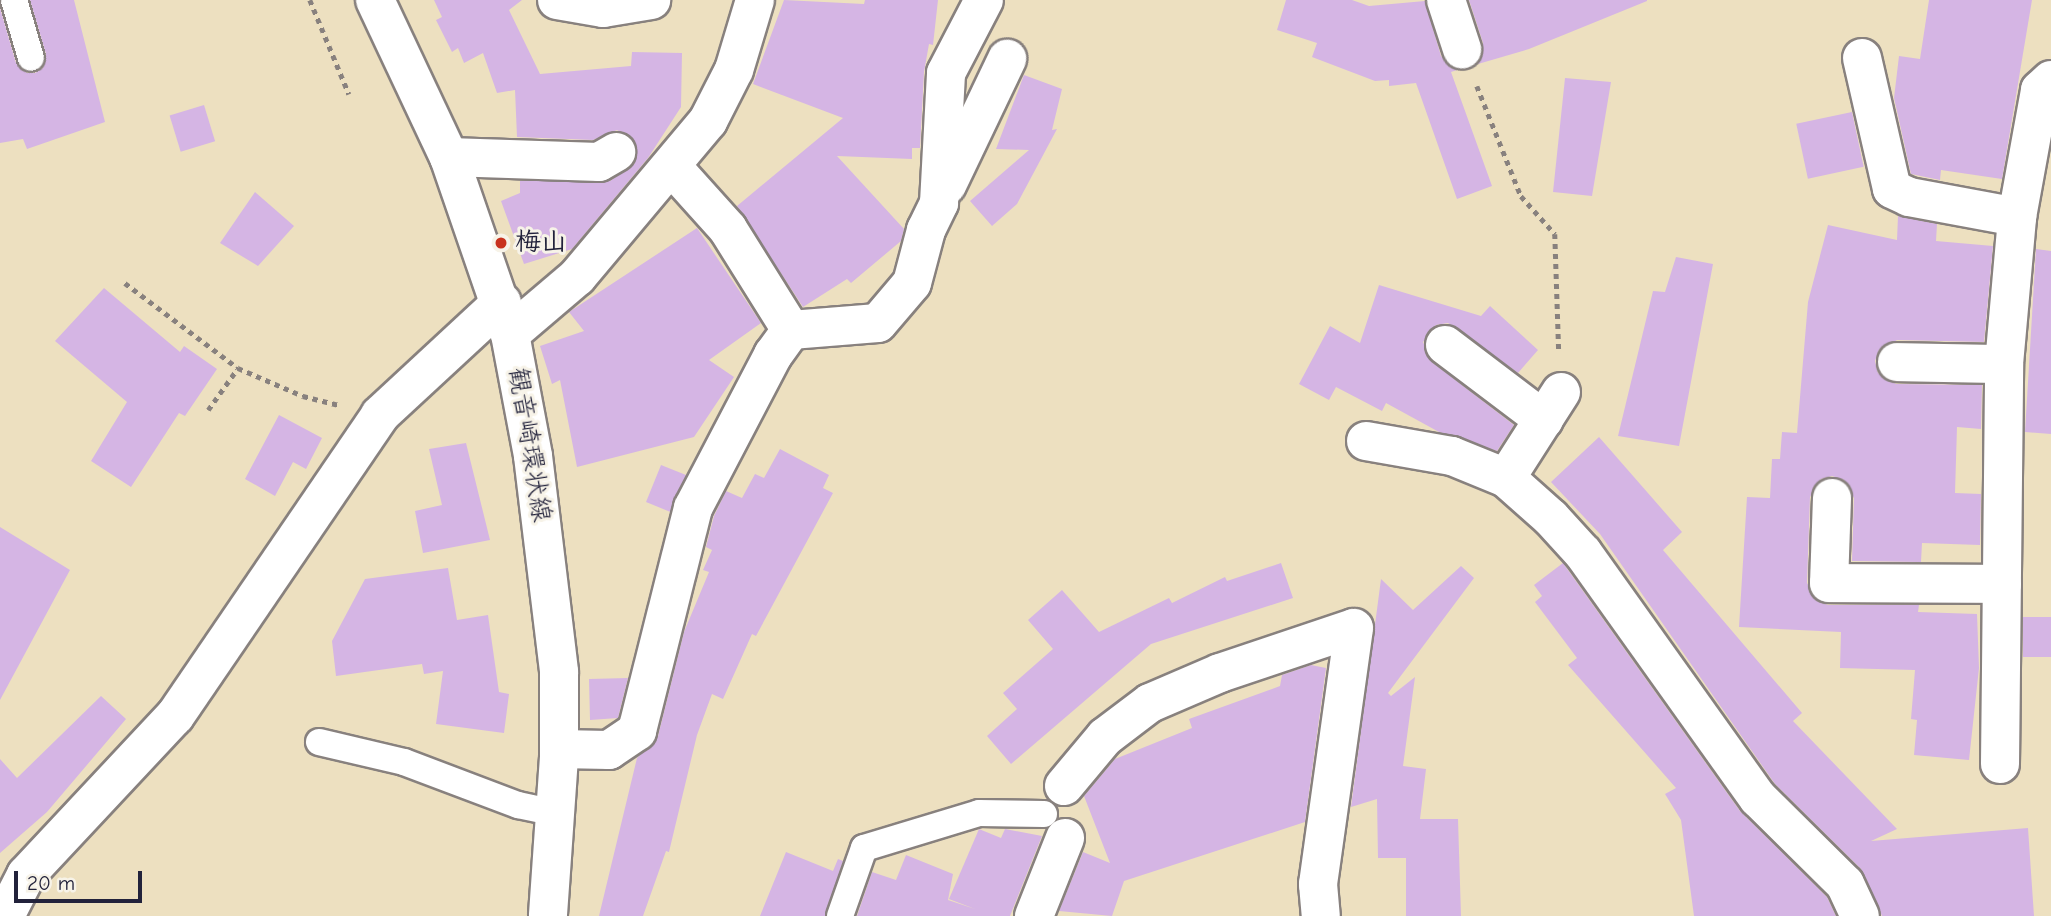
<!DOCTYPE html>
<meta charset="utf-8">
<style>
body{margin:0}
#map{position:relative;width:2051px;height:916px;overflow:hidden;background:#ede0c0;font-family:"Comic Neue","Klee One",sans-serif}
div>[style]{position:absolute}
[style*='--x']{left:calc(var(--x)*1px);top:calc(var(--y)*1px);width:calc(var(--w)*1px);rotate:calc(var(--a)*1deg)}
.building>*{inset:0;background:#d5b5e4;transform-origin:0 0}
.path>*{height:4.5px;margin-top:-2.25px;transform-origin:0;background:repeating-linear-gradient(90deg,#88817e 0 5px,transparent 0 10px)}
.roads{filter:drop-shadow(2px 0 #88817e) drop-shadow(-2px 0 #88817e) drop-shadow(0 2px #88817e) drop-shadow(0 -2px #88817e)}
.service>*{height:26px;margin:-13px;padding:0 13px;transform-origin:13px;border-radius:13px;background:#fff}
.minor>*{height:38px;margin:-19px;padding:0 19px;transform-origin:19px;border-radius:19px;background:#fff}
.tertiary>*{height:38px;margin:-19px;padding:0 19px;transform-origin:19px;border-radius:19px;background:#fff}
.secondary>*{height:38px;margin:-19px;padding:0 19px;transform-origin:19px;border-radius:19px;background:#fff}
.dots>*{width:19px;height:19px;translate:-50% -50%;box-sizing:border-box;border:4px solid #f7f3e8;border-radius:50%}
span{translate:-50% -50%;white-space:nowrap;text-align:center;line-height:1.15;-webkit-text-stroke:6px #f7f3e8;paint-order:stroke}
.poi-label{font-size:26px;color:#22223b;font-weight:700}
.left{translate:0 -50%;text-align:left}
.street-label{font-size:26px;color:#22223b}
.scale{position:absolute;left:14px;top:871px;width:128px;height:32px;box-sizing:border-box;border:4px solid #22223b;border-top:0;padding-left:9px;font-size:21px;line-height:24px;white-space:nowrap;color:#22223b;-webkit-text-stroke:5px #f7f3e8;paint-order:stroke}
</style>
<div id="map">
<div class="building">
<div style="clip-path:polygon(30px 0,74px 0,105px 122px,27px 149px,23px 139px,0 143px,0 8px,16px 63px,27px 73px,35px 73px,43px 68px,46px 54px)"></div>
<div style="clip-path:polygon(434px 0,522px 0,509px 10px,540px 74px,631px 66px,632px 52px,682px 53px,681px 107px,648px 158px,572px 249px,524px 264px,501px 201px,520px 193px,520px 181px,610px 181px,635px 163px,635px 142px,617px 130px,593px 140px,517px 137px,515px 90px,497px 93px,483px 53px,464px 63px,458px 48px,452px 52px,436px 20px,442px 17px)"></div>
<div style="clip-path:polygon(784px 0,864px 4px,865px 0,938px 0,933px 45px,929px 44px,924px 72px,920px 148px,912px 148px,912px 159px,837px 156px,904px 229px,901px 241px,851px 283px,847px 279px,803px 307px,737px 206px,843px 118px,753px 84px)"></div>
<div style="clip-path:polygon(1286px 0,1352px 0,1369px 6px,1425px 1px,1441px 56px,1457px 70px,1451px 72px,1492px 186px,1457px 199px,1416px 83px,1389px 86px,1389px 80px,1375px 81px,1312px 57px,1317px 43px,1277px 30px)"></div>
<div style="clip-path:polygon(1469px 0,1647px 0,1647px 1px,1529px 49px,1478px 64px,1483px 43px)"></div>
<div style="clip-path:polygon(1929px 0,2032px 0,2002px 179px,1941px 170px,1940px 180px,1911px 174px,1894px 98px,1899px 56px,1920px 59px)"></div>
<div style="clip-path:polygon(1024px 75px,1062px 89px,1052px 130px,1057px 129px,1017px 204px,992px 226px,970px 201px,1029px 150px,996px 149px)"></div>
<div style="clip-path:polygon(1565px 78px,1611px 82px,1592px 196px,1553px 192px)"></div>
<div style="left:204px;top:105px;width:38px;height:36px;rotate:73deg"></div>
<div style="left:1852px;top:112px;width:56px;height:57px;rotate:78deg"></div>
<div style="clip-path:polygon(255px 192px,294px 226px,258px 266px,220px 243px)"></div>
<div style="clip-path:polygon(1898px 216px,1937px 224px,1936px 241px,1993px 246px,1984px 342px,1897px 340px,1879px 350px,1875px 361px,1878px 373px,1896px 384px,1982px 385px,1981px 429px,1957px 427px,1955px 493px,1981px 494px,1980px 545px,1922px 543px,1921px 562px,1852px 561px,1854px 498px,1844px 480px,1832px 476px,1821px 479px,1810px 497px,1807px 583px,1817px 601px,1828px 605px,1919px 605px,1918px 612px,1977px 614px,1979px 668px,1969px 760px,1914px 755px,1917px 720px,1911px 719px,1915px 670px,1840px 668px,1841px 632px,1739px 627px,1747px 497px,1770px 498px,1772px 459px,1780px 459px,1782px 432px,1797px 433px,1808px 302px,1828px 225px,1897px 240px)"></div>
<div style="clip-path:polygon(697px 228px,761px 323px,709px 360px,734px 377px,694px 437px,577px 467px,560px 380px,552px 384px,540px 346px,584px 331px,569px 312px)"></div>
<div style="clip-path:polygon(2036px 249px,2051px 251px,2051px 434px,2025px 432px)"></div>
<div style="clip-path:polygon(1676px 257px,1713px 264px,1679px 446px,1618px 436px,1653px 291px,1665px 292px)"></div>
<div style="clip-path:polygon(1379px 285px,1481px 316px,1490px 306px,1538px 350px,1518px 373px,1448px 323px,1436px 325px,1423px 342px,1432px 362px,1514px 425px,1497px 451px,1439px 432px,1386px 403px,1382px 411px,1336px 387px,1329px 400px,1299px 384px,1330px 326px,1360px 343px)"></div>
<div style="clip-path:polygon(104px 288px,180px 352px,184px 346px,217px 369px,185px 416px,179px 413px,131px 487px,91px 461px,127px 402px,55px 341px)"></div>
<div style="clip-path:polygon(279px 415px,322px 438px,306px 469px,293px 462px,275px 496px,245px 479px)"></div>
<div style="clip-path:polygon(1599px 437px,1682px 532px,1663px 550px,1802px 713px,1793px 721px,1897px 829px,1871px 841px,2028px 828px,2034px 916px,1882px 916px,1861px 869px,1775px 784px,1600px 534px,1551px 482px)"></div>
<div style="clip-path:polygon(466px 443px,490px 540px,423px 553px,415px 511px,442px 505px,429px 449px)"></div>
<div style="clip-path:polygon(780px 449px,829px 475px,823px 488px,833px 493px,756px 636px,752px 634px,723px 699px,712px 694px,697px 735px,669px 852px,666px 851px,643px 916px,599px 916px,637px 758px,658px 736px,684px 632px,709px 572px,703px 570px,712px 550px,706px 547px,714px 516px,726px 491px,742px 498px,755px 474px,764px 478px)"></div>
<div style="left:661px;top:465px;width:27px;height:40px;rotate:22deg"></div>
<div style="clip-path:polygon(0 527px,70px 570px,0 700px)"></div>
<div style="clip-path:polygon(1281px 563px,1293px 598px,1151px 644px,1011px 764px,987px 736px,1017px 709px,1003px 693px,1053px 649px,1028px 620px,1062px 590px,1099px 632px,1169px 598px,1172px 603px,1225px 577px,1227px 581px)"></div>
<div style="clip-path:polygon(1563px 563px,1740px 811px,1827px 897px,1836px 916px,1694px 916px,1681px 820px,1665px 794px,1676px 788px,1568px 665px,1577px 658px,1535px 602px,1542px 596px,1534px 585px)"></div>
<div style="clip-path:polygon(1461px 566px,1474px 578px,1388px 693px,1391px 696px,1415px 677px,1403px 766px,1426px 769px,1420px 819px,1458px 819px,1461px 916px,1406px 916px,1406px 858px,1378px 858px,1377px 799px,1351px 807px,1381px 579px,1413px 610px)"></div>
<div style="clip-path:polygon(448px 568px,457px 620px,488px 615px,499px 692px,509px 694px,504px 733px,436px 724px,443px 671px,424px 674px,422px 664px,336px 676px,332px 641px,365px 579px)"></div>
<div style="left:2023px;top:617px;width:28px;height:40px"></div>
<div style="clip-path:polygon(1311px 665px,1326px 668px,1305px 822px,1124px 881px,1112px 916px,1059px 911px,1083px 852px,1110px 863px,1084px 796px,1115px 759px,1192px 728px,1189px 719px,1280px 686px,1282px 675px)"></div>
<div style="clip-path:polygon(628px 678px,618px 718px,590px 720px,589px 679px)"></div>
<div style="clip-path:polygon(101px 696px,126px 719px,47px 812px,0 853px,0 759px,17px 778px)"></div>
<div style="clip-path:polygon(979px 829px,1001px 838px,1005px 829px,1042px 836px,1010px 916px,857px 916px,872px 872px,896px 880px,906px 855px,953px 874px,948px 900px,975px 909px,949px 899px)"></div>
<div style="clip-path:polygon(786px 852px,833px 871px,838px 859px,843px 861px,825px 916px,760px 916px)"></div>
</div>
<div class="path">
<div style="--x:310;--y:0;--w:102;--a:67.5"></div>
<div style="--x:1477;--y:86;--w:118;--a:68.2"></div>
<div style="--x:1521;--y:196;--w:51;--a:48.2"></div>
<div style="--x:1555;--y:234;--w:119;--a:88.1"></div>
<div style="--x:125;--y:283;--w:141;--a:37"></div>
<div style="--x:238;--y:368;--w:71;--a:23.3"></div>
<div style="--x:303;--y:396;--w:36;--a:14"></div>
<div style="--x:208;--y:410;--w:52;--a:-54.5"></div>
</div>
<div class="roads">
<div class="service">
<div style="--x:14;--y:0;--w:60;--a:73.7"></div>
<div style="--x:319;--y:742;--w:87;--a:13.2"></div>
<div style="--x:404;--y:762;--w:122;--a:20.7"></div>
<div style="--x:518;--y:805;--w:38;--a:12"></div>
<div style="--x:840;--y:916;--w:72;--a:-70.6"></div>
<div style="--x:864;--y:848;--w:120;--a:-16.9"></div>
<div style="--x:979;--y:813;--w:65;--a:0.9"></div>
</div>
<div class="minor">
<div style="--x:557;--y:0;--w:47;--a:9.9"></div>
<div style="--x:603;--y:8;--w:49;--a:-9.5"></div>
<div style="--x:1446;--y:0;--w:52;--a:71.9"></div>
<div style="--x:1862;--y:58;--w:134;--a:77.1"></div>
<div style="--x:1892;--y:189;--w:19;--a:25"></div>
<div style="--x:1909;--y:197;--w:110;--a:10.5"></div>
<div style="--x:449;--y:157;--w:150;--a:1.9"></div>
<div style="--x:599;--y:162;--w:20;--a:-30"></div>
<div style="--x:947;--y:185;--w:140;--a:-64.5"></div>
<div style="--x:791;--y:330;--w:87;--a:-4.6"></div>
<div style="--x:878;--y:323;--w:52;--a:-49.6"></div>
<div style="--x:912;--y:283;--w:55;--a:-75.2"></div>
<div style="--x:926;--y:230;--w:30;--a:-64"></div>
<div style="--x:939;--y:203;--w:130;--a:-86.9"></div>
<div style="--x:946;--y:73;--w:82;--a:-62.5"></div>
<div style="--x:510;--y:334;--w:88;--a:-40.4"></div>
<div style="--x:577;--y:277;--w:204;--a:-50"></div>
<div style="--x:708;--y:121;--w:57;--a:-63"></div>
<div style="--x:734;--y:70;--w:73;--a:-73.3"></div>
<div style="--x:1445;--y:345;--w:124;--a:37.1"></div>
<div style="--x:1897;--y:362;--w:107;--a:1.1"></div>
<div style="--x:1366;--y:441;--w:87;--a:9.9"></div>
<div style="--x:1452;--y:456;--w:58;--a:22.2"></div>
<div style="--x:1506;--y:478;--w:60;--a:41.6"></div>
<div style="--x:1551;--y:518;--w:47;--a:47.6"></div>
<div style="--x:1583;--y:553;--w:301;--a:54.5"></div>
<div style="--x:1758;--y:798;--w:122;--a:44.7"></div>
<div style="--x:1845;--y:884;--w:35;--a:65"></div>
<div style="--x:1506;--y:478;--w:102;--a:-57.4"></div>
<div style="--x:1832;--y:498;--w:85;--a:92"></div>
<div style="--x:1829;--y:583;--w:173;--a:0.3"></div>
<div style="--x:559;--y:749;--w:50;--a:1.1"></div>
<div style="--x:609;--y:750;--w:34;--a:-34"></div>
<div style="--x:637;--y:731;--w:230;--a:-75.9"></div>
<div style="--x:693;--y:508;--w:173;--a:-62.4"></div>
<div style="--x:773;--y:355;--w:31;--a:-54"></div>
<div style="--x:791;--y:330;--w:119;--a:-122"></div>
<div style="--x:728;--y:229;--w:82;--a:-132"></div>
<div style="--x:2000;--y:764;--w:400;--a:-89.4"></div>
<div style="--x:2004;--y:364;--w:148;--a:-84.9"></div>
<div style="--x:2017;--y:217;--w:129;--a:-79.7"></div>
<div style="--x:2040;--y:90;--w:15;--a:-42"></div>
<div style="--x:1064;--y:786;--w:64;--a:-50.1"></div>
<div style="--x:1105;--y:737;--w:56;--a:-37.1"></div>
<div style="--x:1150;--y:703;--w:76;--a:-23.2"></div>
<div style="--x:1220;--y:673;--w:141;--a:-18.6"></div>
<div style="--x:1354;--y:628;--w:259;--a:98"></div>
<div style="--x:1318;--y:884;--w:32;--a:85"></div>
<div style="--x:1034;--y:916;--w:84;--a:-68.3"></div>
</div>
<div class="tertiary">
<div style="--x:5;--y:916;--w:46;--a:-62.9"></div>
<div style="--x:26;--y:875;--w:218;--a:-46.9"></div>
<div style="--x:175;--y:716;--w:364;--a:-55.7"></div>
<div style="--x:380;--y:415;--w:166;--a:-42.8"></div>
</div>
<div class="secondary">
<div style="--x:375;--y:0;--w:174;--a:64.8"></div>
<div style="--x:449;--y:157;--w:187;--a:71"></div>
<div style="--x:510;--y:334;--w:124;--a:79.3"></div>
<div style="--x:533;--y:456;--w:218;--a:83.1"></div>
<div style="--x:559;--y:672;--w:85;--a:90"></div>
<div style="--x:559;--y:757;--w:159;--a:94"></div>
</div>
</div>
<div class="dots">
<div style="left:501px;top:243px;background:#c8321e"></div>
</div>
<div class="poi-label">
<span class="left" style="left:515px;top:243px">梅山</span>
</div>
<div class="street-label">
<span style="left:529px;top:445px;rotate:81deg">観音崎環状線</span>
</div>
<div class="scale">20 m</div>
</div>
